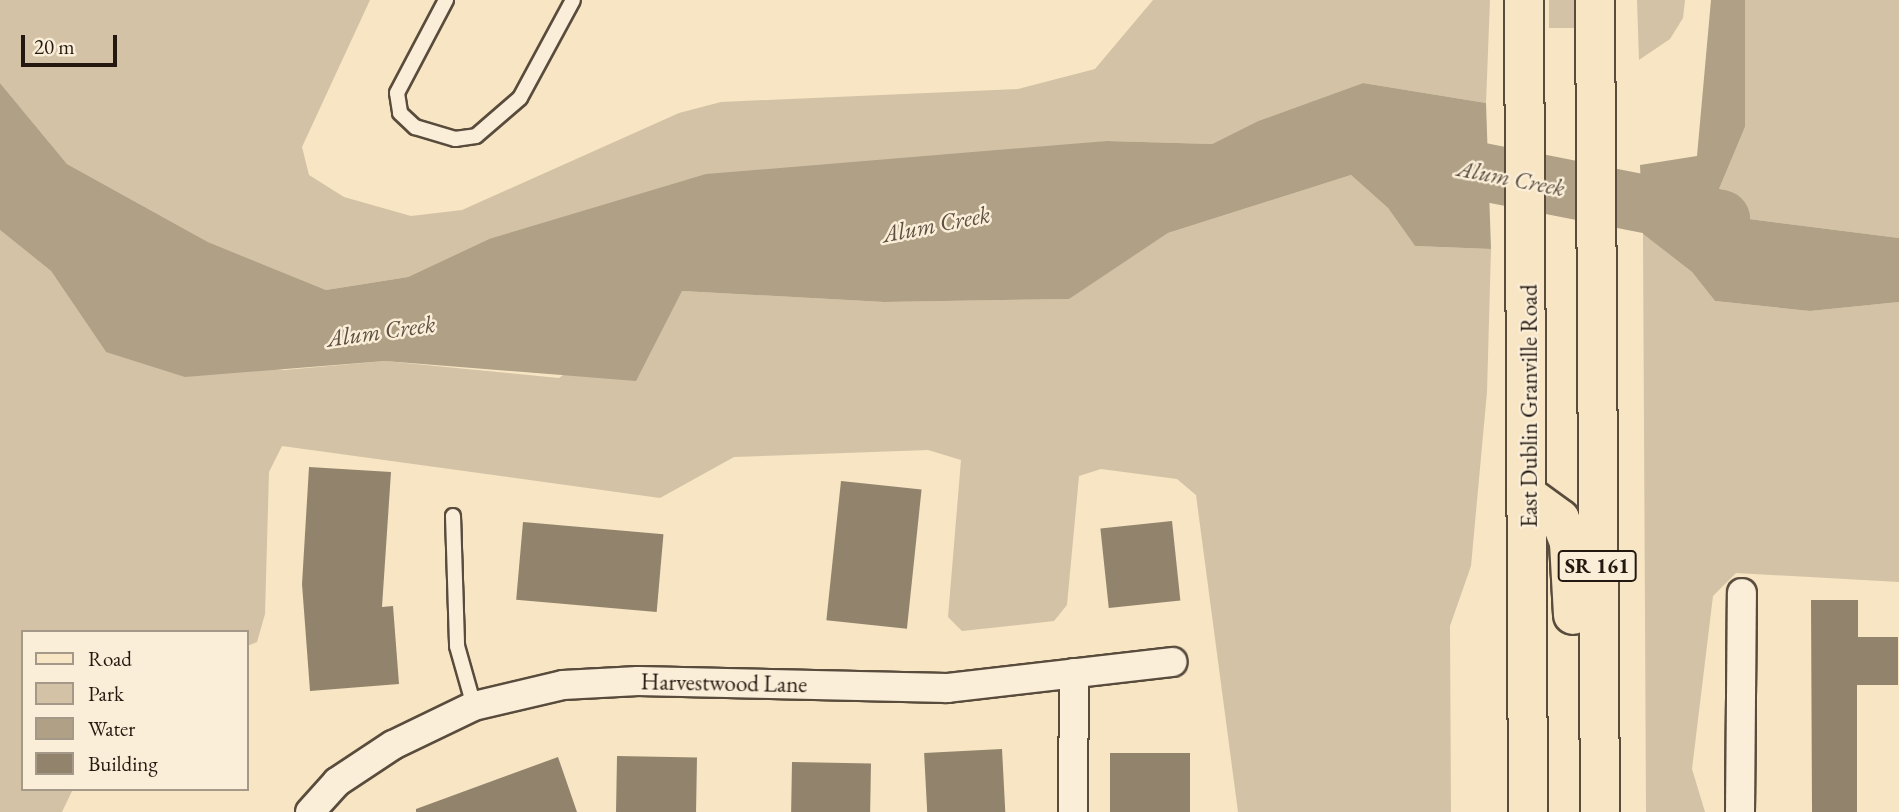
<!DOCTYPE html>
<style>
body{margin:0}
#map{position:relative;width:1899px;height:812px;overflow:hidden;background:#f7e5c3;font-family:"EB Garamond",serif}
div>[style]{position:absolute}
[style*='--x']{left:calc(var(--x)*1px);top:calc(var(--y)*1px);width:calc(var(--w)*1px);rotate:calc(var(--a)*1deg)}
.green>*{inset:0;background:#d3c2a5;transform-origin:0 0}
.water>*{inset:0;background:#afa086}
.river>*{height:58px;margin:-29px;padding:0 29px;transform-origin:29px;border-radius:29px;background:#afa086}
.building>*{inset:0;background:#92836d;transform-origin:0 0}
.roads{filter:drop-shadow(2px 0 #594c3d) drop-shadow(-2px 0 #594c3d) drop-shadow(0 2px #594c3d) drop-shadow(0 -2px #594c3d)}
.lane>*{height:14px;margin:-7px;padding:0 7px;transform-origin:7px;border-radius:7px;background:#faeed8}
.street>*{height:28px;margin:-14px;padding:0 14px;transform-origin:14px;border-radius:14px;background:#faeed8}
.primary>*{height:38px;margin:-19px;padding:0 19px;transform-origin:19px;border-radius:19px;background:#f7e5c3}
span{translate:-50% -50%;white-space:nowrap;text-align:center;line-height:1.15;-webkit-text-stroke:5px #faeed8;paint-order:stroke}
.shield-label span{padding:2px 5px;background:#faeed8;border:2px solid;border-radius:5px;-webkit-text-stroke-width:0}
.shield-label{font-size:21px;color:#241910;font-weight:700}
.street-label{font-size:23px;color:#241910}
.water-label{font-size:24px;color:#5c4f3f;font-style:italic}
.legend{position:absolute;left:21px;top:630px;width:228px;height:161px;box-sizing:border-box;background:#faeed8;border:2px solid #a49988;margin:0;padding:9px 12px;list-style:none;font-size:21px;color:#241910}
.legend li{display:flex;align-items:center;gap:14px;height:35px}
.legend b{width:35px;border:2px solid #a49988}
.scale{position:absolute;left:21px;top:35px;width:96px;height:32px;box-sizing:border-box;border:4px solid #241910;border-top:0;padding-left:9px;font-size:21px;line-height:24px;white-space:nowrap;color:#241910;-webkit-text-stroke:5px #faeed8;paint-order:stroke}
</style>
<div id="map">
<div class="green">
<div style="clip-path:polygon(0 0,370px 0,302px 147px,309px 175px,344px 197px,411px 216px,462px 210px,679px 113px,721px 102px,1018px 89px,1095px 69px,1153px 0,1490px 0,1486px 103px,1363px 83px,1258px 121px,1212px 144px,1107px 141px,489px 239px,408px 277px,326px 290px,208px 242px,67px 164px,0 83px)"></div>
<div style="left:1549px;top:0;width:29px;height:28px"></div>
<div style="clip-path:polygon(1637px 0,1685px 0,1683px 18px,1670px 39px,1639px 60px)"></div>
<div style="clip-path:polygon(1745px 0,1899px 0,1899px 238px,1749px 219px,1719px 189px,1745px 127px)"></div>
<div style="clip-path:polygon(1351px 175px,1388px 208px,1415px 246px,1491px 249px,1487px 392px,1471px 566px,1450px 626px,1451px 812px,1238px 812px,1196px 495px,1177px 479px,1101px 469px,1079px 476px,1067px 605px,1054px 621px,962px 631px,948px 617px,961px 460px,928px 450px,734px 457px,660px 498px,282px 446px,269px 472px,265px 614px,257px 642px,247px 646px,247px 632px,23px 632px,23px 789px,73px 789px,62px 812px,0 812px,0 230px,51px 271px,106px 352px,284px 370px,385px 361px,559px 378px,682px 291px,884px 302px,1068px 299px,1168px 233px)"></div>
<div style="clip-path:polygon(1643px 234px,1692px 272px,1715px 301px,1810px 311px,1899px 302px,1899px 582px,1736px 573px,1713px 596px,1692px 769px,1705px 812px,1646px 812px)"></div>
</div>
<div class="water">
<div style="clip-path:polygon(1711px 0,1745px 0,1745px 127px,1719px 189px,1749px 219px,1899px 238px,1899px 302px,1810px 311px,1715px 301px,1692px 272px,1643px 234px,1640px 165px,1697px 156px)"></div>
<div style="clip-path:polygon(0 83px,67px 164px,208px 242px,326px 290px,408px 277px,489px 239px,706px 174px,1107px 141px,1212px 144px,1258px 121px,1363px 83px,1486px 103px,1491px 249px,1415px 246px,1388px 208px,1351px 175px,1168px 233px,1069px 299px,884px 302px,682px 291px,636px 381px,385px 361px,185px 377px,106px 352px,51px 271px,0 230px)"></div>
</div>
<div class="river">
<div style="--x:1411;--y:158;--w:316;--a:11.1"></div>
</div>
<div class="building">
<div style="clip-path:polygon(309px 467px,391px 472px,382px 607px,393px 606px,399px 684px,310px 691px,302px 584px)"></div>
<div style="left:841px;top:481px;width:81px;height:140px;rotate:6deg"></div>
<div style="left:1172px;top:521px;width:80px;height:72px;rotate:84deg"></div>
<div style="left:523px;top:522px;width:141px;height:78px;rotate:5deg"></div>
<div style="clip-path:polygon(1811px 600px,1858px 600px,1858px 637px,1898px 637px,1898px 685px,1857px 685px,1857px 812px,1812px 812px)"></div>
<div style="left:1002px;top:749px;width:63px;height:78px;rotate:87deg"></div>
<div style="left:1190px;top:753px;width:59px;height:80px;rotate:90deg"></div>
<div style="left:617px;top:756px;width:80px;height:56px;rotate:1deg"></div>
<div style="clip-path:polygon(558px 757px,577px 812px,416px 812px,416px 809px)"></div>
<div style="left:792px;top:762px;width:79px;height:50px;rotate:1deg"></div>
</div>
<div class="roads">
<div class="lane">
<div style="--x:446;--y:0;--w:105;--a:117.8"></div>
<div style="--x:397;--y:93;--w:20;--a:81"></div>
<div style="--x:400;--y:113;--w:21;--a:43"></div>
<div style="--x:415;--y:127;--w:42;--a:16.7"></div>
<div style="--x:455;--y:139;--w:21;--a:-8"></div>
<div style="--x:476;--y:136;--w:58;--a:-40.8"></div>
<div style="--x:520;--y:98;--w:111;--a:-61.6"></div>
<div style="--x:453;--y:516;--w:130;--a:88.2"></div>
<div style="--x:457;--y:646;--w:62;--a:74.2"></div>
</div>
<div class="street">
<div style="--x:310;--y:812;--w:40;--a:-48"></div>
<div style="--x:337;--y:782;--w:67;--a:-33.5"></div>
<div style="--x:393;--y:745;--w:90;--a:-25.7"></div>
<div style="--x:474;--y:706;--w:91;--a:-13.3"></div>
<div style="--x:563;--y:685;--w:75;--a:-3.1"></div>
<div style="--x:638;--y:681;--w:309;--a:1.3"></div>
<div style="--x:947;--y:688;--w:227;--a:-6.6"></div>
<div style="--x:1073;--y:812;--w:139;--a:-89.6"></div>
<div style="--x:1740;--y:812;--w:219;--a:-89.5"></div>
</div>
<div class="primary">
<div style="--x:1524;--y:0;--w:812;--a:89.72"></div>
<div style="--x:1595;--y:0;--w:812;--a:89.65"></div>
<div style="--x:1530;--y:497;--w:37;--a:36"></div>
<div style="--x:1560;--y:519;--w:26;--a:69"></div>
<div style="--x:1569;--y:543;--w:72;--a:86.8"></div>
</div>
</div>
<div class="shield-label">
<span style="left:1597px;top:566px">SR 161</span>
</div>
<div class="street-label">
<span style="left:1529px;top:406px;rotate:-90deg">East Dublin Granville Road</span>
<span style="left:724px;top:683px;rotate:1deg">Harvestwood Lane</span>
</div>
<div class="water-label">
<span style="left:1511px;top:178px;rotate:11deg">Alum Creek</span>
<span style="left:936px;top:224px;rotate:-11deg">Alum Creek</span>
<span style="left:381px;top:331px;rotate:-8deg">Alum Creek</span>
</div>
<ul class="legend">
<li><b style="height:9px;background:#f7e5c3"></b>Road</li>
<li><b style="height:19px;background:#d3c2a5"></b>Park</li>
<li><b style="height:19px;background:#afa086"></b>Water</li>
<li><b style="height:19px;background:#92836d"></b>Building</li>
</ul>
<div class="scale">20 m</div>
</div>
